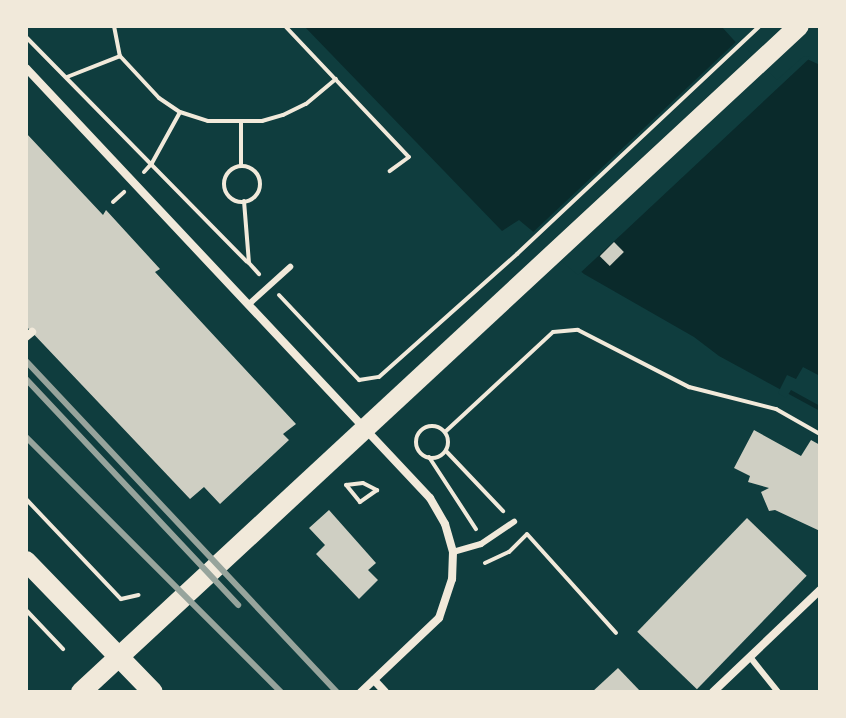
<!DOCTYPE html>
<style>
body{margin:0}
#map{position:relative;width:846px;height:718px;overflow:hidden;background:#0f3d3e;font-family:"PT Serif",serif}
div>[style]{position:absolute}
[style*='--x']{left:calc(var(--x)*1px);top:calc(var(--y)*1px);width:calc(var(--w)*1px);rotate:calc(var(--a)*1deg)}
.water>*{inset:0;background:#0a2a2b}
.pier>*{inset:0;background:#0f3d3e}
.building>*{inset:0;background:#cfcfc3;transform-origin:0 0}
.path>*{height:4px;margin:-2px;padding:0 2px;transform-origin:2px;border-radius:2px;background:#f1e9da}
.path>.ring{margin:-2px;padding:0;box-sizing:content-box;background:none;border:4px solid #f1e9da;border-radius:50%}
.service>*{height:6px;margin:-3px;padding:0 3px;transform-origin:3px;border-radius:3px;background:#f1e9da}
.minor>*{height:8px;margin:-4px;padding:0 4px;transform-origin:4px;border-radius:4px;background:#f1e9da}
.primary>*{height:20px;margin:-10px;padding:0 10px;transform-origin:10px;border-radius:10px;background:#f1e9da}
.rail>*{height:6px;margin:-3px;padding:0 3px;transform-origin:3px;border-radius:3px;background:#97a49c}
span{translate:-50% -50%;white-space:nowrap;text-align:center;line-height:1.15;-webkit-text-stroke:8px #f1e9da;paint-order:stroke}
.frame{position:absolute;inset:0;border:28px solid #f1e9da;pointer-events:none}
</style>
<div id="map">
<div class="water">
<div style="clip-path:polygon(304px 26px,721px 26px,776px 86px,807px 59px,820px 65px,820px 411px,719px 356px,694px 337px,584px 274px,519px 220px,502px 231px)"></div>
</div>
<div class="pier">
<div style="clip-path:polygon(738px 40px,777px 80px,804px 56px,811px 57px,578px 275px,530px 235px)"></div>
<div style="clip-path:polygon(803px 367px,820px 376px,820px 406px,791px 390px,786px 398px,778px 393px,787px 375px,796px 379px)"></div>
</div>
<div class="building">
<div style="clip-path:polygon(26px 133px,103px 215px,106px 210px,160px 269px,155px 272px,296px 424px,283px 434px,289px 440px,220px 504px,204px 487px,190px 499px,26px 326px)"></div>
<div style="left:614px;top:242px;width:14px;height:20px;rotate:45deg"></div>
<div style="clip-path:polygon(754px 430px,801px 456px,811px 440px,820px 445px,820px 531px,775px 510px,769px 511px,761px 492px,769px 488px,748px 482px,750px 476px,734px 468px)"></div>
<div style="clip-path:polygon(329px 510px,376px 563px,368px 570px,378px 580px,359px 599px,316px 554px,325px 545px,309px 528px)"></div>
<div style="left:747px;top:518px;width:83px;height:158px;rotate:44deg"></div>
<div style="clip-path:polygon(618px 668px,641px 692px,592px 692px)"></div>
</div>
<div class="path">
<div style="--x:114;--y:26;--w:31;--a:79"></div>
<div style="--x:120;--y:56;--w:57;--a:47.1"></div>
<div style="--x:159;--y:98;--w:25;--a:34"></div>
<div style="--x:180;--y:112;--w:29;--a:18"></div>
<div style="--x:208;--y:121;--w:54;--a:0"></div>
<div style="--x:262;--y:121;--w:22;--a:-16"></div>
<div style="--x:283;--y:115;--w:25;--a:-26"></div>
<div style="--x:306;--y:104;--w:39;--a:-40"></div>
<div style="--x:285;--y:26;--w:180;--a:46.6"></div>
<div style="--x:409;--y:157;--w:24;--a:144"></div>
<div style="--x:26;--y:37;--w:315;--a:45.5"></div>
<div style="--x:67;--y:77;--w:57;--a:-21.6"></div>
<div style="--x:241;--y:123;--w:43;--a:90"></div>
<div class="ring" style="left:224px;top:166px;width:32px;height:32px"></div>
<div style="--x:144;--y:172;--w:12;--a:-48"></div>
<div style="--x:152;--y:163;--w:58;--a:-61.2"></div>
<div style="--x:244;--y:201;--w:62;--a:85.4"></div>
<div style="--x:249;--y:263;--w:15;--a:48"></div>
<div style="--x:113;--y:202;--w:15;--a:-42"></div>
<div style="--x:279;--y:295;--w:117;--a:46.7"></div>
<div style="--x:359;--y:380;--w:20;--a:-9"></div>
<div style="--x:379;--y:377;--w:185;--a:-41.7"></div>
<div style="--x:517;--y:254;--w:333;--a:-43.2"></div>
<div class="ring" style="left:416px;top:426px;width:28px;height:28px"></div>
<div style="--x:445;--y:432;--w:147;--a:-42.8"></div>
<div style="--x:553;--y:332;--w:25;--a:-5"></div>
<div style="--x:578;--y:330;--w:125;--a:27.2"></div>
<div style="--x:689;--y:387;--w:90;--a:14.2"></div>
<div style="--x:776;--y:409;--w:51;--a:29.6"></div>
<div style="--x:446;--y:451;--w:83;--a:46.5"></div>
<div style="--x:429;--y:457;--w:86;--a:56.9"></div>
<div style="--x:363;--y:483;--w:16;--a:27"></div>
<div style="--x:377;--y:490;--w:21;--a:145"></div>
<div style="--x:360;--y:502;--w:22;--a:-129"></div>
<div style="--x:346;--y:485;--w:17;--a:-7"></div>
<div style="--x:26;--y:499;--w:138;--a:46.5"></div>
<div style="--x:121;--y:599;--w:18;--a:-13"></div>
<div style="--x:485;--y:563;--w:26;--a:-25"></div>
<div style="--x:509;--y:552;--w:25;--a:-45"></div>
<div style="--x:527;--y:534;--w:133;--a:48"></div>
<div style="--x:26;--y:610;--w:54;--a:46.5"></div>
</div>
<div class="service">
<div style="--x:248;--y:305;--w:57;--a:-42.1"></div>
<div style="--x:453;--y:552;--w:29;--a:-16"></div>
<div style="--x:481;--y:544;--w:40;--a:-34"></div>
<div style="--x:750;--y:657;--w:45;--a:51.3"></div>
</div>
<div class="minor">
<div style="--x:26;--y:68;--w:590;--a:46.79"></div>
<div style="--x:430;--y:498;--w:30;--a:60"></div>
<div style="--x:445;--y:524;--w:29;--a:74"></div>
<div style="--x:453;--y:552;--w:27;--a:92"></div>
<div style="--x:452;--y:579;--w:41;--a:108.4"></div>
<div style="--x:439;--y:618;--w:108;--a:136.5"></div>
<div style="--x:26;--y:337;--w:8;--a:-40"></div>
<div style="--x:374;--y:680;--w:16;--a:47"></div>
<div style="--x:713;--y:692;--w:148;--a:-43.6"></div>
</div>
<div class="primary">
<div style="--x:26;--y:561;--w:182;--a:45.9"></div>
<div style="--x:81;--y:692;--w:979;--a:-42.85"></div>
</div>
<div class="rail">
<div style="--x:26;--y:361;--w:454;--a:46.8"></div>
<div style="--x:26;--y:379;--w:310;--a:46.8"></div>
<div style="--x:26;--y:437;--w:361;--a:45"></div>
</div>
<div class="frame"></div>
</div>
